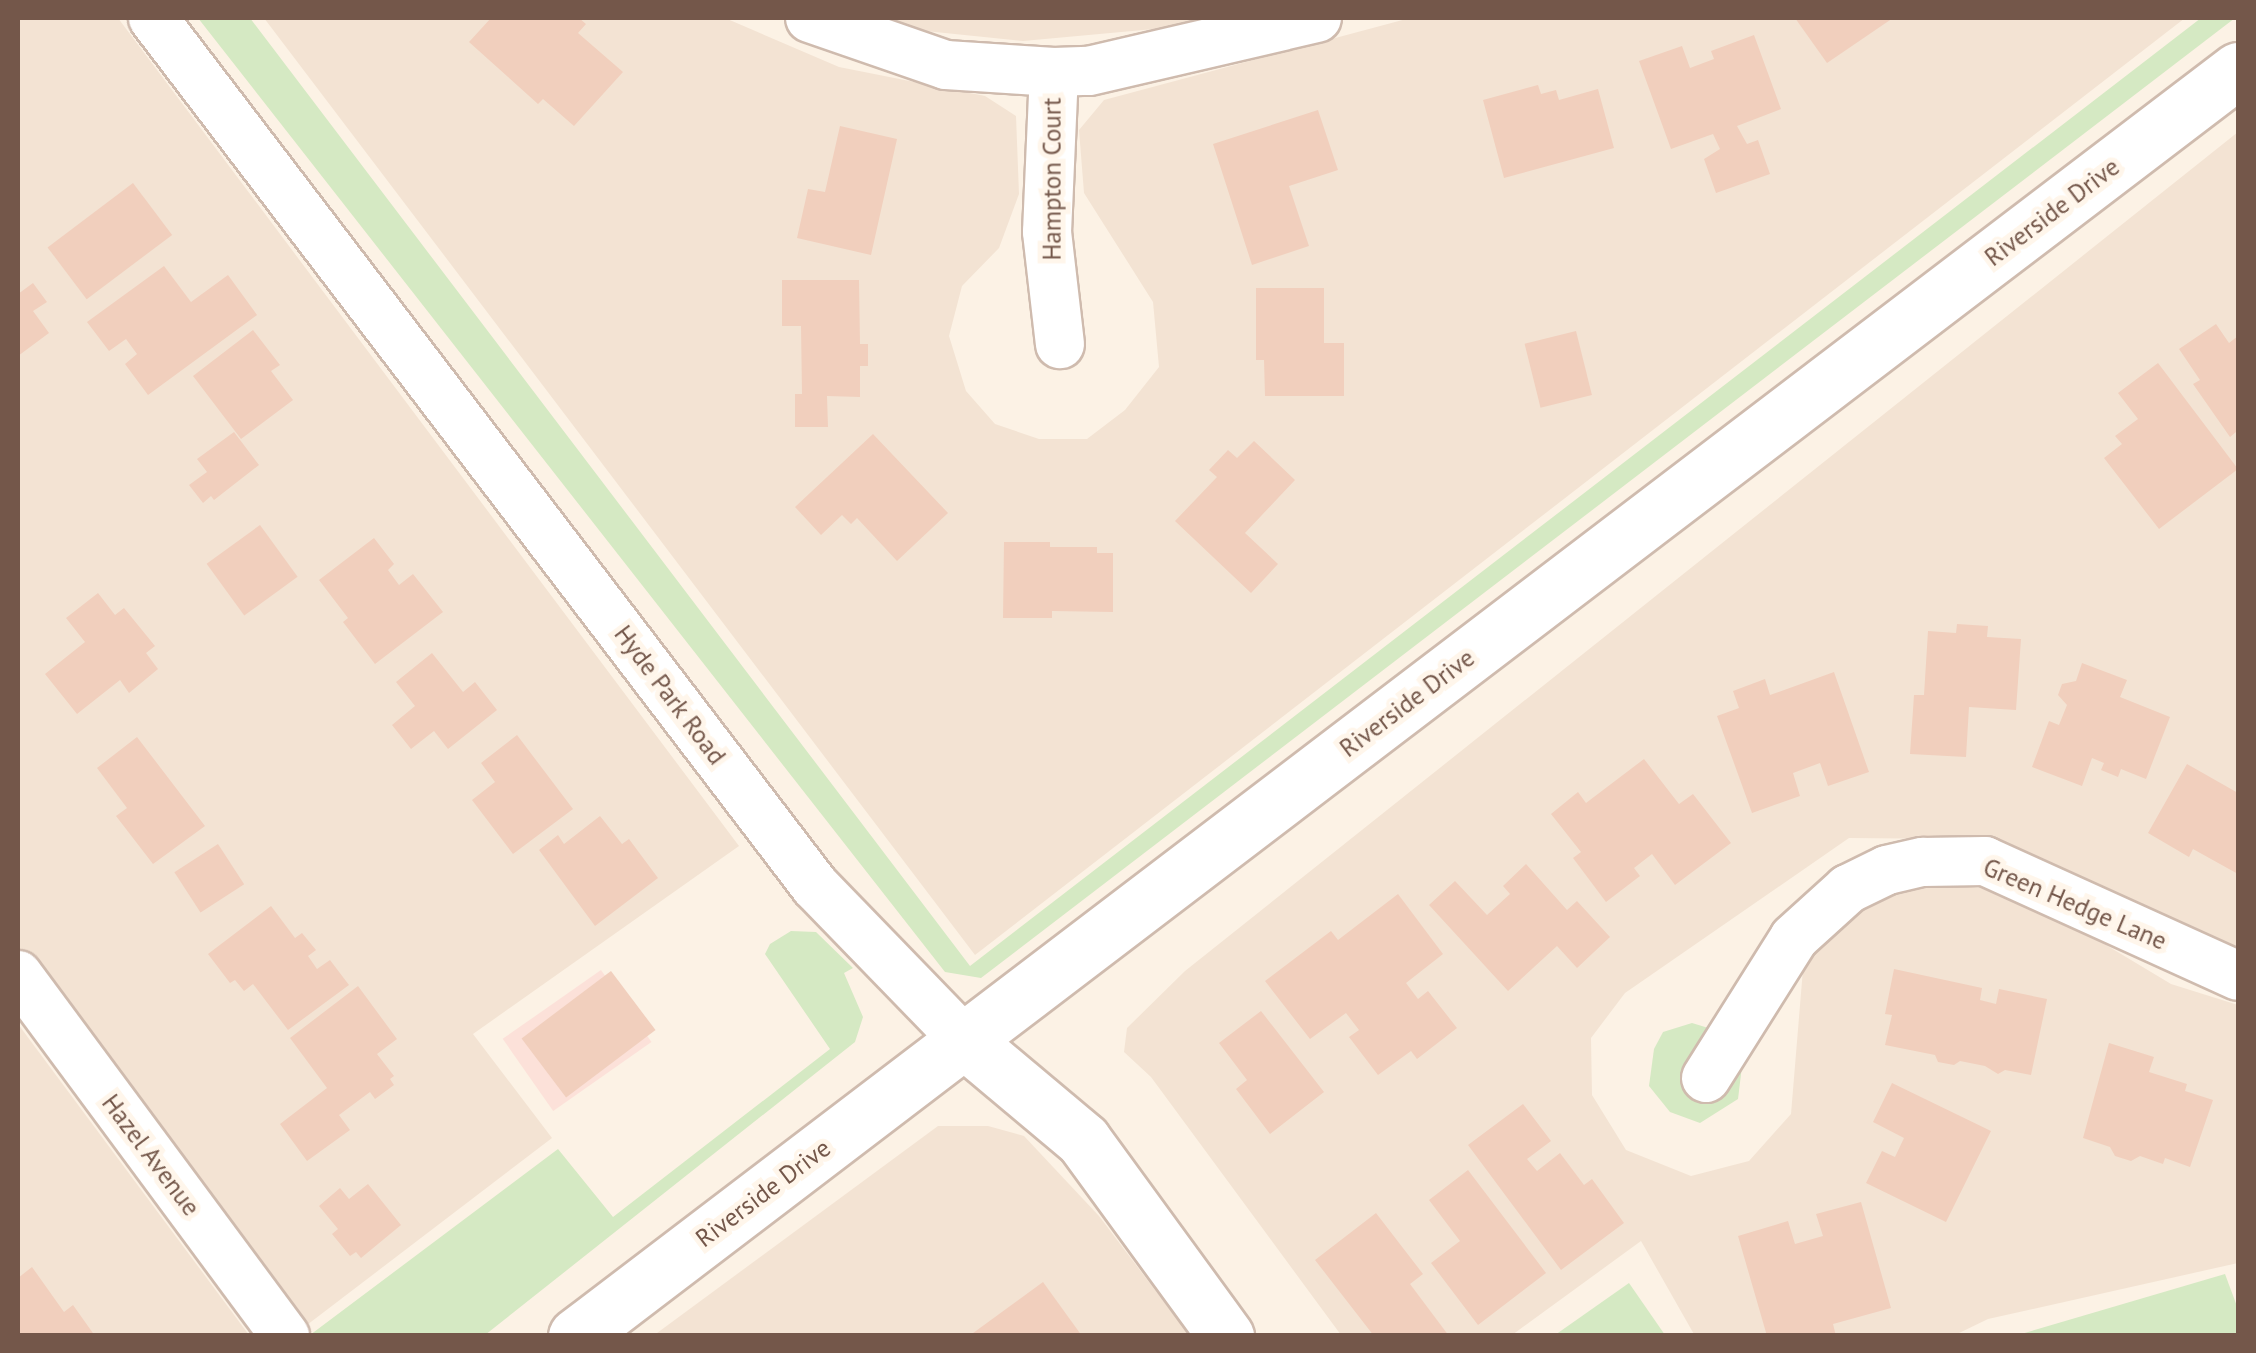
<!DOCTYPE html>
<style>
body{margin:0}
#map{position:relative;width:2256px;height:1353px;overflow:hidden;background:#fcf2e5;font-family:"PT Sans",sans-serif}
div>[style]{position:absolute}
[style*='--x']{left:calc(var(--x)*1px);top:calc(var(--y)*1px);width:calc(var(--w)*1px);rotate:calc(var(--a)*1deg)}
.residential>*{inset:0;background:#f3e3d3}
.commercial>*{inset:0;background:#fce1d9;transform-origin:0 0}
.green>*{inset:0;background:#d5e9c3}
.building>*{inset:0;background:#f1cfbd;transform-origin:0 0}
.roads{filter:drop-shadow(2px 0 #cfbbae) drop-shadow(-2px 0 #cfbbae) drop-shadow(0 2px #cfbbae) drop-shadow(0 -2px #cfbbae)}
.minor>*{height:48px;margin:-24px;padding:0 24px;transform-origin:24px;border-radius:24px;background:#fff}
.secondary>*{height:55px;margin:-27.5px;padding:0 27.5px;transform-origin:27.5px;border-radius:27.5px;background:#fff}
span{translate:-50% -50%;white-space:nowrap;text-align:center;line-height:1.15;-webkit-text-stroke:10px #fff6eb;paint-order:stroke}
.street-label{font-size:25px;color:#74574a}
.frame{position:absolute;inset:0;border:20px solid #74574a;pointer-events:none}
</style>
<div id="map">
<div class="residential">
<div style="clip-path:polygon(18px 18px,118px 18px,739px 846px,473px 1034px,552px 1138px,303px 1328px,18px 949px)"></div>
<div style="clip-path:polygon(264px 18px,725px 18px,839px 67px,985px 96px,1016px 116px,1019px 194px,999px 248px,962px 286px,949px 336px,966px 391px,995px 424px,1039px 439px,1087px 439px,1125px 410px,1159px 367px,1153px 302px,1084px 193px,1079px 130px,1104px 100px,1410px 18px,2185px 18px,975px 955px)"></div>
<div style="clip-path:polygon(876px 18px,1211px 18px,1176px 27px,1023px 41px,906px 29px)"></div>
<div style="clip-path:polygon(2238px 132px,2238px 957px,2157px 922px,2042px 858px,1959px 839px,1849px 838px,1625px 993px,1591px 1038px,1592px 1095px,1626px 1150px,1691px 1176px,1749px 1161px,1791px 1114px,1803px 969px,1837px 921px,1912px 883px,1997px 889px,2066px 921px,2171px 984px,2238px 1005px,2238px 1263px,1988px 1319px,1955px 1335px,1695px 1336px,1641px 1241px,1512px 1335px,1341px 1335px,1151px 1077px,1124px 1052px,1127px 1028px,1185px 971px)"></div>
<div style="clip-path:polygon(18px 1024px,249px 1335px,18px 1335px)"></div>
<div style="clip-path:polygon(938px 1126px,988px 1126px,1024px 1136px,1099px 1216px,1189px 1335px,653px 1336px)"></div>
</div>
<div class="commercial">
<div style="left:601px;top:970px;width:88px;height:120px;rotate:55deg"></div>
</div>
<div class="green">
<div style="clip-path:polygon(198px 18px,250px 18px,970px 966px,2201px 18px,2235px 18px,981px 978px,945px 972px)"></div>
<div style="clip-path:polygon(791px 931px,816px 932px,853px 968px,844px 973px,863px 1017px,855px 1042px,485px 1335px,310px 1335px,558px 1149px,613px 1217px,830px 1049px,765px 954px,770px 944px)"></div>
<div style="clip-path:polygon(1692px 1023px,1728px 1034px,1742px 1066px,1738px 1099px,1700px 1123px,1670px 1112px,1649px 1086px,1654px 1049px,1663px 1032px)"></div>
<div style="clip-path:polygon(2225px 1274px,2238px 1309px,2238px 1335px,2018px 1335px)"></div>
<div style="clip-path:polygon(1629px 1283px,1665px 1335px,1555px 1335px)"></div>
</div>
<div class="building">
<div style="clip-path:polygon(491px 18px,579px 18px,586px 24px,578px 33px,623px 72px,574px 126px,543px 99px,538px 104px,469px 42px)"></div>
<div style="clip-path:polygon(1795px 18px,1893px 18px,1827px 63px)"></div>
<div style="clip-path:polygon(1754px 35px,1781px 109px,1737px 126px,1747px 144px,1758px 140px,1770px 174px,1716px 193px,1704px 159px,1720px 149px,1713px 134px,1671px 149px,1639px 61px,1682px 46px,1690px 68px,1714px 59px,1711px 51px)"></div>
<div style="clip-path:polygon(1538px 85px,1541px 94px,1556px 90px,1559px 100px,1598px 89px,1614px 148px,1504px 178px,1483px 100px)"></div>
<div style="clip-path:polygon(1318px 110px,1338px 170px,1289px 186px,1309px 246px,1252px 265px,1213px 144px)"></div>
<div style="clip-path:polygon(840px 126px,897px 139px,871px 255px,797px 238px,808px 189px,825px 192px)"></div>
<div style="left:133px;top:183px;width:65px;height:107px;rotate:53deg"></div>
<div style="clip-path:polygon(164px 266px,191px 302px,228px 275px,257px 315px,148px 395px,125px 364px,137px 354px,126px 339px,109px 351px,87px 322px)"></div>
<div style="clip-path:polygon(782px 280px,859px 280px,860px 344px,868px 344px,868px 366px,860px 366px,860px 397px,827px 396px,828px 427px,795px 427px,795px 394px,802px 394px,801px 326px,782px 326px)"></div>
<div style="clip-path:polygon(33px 283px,47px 302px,33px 311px,49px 333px,18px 356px,18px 294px)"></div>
<div style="clip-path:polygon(1256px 288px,1324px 288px,1324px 343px,1344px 343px,1344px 396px,1265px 396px,1264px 360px,1256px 360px)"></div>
<div style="clip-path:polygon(2216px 324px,2229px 343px,2238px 336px,2238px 436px,2236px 432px,2230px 437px,2193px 384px,2200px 380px,2179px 349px)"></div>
<div style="clip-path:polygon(253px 330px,280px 365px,271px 371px,293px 400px,241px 439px,193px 376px)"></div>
<div style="left:1576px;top:331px;width:66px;height:53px;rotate:76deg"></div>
<div style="clip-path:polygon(2158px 363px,2238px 469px,2159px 529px,2104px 458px,2122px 444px,2115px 436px,2138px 419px,2118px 393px)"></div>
<div style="clip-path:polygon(234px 432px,259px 465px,214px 500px,211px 496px,203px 503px,189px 485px,207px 472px,197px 459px)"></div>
<div style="clip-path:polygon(873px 434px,948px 513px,897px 561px,857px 518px,851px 524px,842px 515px,821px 535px,795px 507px)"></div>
<div style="clip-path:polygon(1254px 441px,1295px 480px,1245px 533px,1278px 564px,1251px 593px,1175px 521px,1217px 477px,1209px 470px,1228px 450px,1237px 458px)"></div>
<div style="left:260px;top:525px;width:64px;height:66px;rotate:54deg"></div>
<div style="clip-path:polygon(374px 538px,394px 564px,388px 570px,399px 585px,413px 574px,443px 612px,375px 664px,343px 622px,348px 618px,319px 580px)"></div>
<div style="clip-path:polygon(1004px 542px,1050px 542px,1050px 547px,1097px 547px,1097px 553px,1113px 553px,1113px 612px,1052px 611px,1052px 618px,1003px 618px)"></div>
<div style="clip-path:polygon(98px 593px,115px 615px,124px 608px,155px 646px,146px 653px,158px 669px,129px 693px,120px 680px,77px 714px,45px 674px,85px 642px,66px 618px)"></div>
<div style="clip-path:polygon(1957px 624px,1988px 626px,1987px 637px,2021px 639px,2016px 710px,1969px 707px,1966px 757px,1910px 754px,1914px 695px,1924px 695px,1928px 631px,1956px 633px)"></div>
<div style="clip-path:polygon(432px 653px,463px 692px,475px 682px,497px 710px,448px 749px,434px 731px,411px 749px,392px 725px,415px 706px,396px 682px)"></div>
<div style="clip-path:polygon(2082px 663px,2127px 680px,2120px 697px,2170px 717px,2146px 779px,2121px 769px,2118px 777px,2101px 770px,2104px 763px,2092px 758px,2082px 786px,2032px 767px,2049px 721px,2059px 725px,2067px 705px,2058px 695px,2062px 684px,2076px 681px)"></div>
<div style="clip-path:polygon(1834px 672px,1869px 772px,1828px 786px,1820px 763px,1793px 773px,1800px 796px,1752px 813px,1717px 716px,1739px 708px,1733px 691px,1765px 679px,1770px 695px)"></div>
<div style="clip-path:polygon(517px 735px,573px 809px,513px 854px,472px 800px,495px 782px,481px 763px)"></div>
<div style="clip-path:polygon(137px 737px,205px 826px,153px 864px,116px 816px,127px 808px,97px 768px)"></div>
<div style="clip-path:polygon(1644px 759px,1679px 804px,1693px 794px,1731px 843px,1675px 885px,1652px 854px,1634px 868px,1640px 876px,1606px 902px,1573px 858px,1581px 852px,1551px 814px,1578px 792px,1586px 803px)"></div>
<div style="clip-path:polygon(2187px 764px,2238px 793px,2238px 874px,2193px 849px,2189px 857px,2148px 833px)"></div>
<div style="clip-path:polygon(600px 816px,622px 844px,629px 839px,658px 878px,595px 926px,539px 850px,558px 835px,564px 844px)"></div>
<div style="left:218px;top:844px;width:48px;height:52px;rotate:57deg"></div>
<div style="clip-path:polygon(1526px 864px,1567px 910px,1577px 901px,1610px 937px,1577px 968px,1557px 946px,1508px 991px,1429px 905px,1455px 881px,1487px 915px,1510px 894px,1503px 886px)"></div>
<div style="clip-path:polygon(1398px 894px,1443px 954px,1406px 983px,1418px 999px,1428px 991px,1457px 1028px,1417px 1059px,1411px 1051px,1378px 1075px,1349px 1037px,1359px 1030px,1346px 1013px,1310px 1039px,1265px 981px,1331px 931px,1338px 940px)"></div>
<div style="clip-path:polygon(271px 906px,295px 938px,302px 933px,316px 950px,308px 956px,317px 969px,330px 960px,349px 985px,288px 1030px,253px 984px,244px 991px,235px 980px,230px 983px,208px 954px)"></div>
<div style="clip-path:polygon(1894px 969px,1982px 988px,1980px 1000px,1996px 1004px,1999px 989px,2047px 999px,2031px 1075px,2005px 1070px,1998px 1074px,1985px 1066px,1960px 1061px,1954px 1065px,1938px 1062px,1935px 1055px,1885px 1045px,1892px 1015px,1885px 1014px)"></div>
<div style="left:611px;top:971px;width:74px;height:112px;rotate:53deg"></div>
<div style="clip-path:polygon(358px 986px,397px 1039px,377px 1054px,394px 1076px,390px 1079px,394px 1085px,375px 1099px,370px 1092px,339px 1115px,350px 1130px,307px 1161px,280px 1124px,327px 1088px,290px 1038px)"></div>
<div style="clip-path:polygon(1261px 1011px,1324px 1092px,1270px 1134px,1236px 1089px,1247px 1080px,1219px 1043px)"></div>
<div style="clip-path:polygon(2109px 1043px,2154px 1057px,2149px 1072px,2187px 1084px,2185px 1091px,2213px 1100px,2190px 1167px,2165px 1158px,2163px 1164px,2140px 1156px,2131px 1161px,2115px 1156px,2110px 1147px,2083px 1138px)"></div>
<div style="clip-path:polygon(1892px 1083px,1991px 1131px,1946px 1222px,1866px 1183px,1882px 1151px,1895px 1157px,1904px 1138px,1873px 1122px)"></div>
<div style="clip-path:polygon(1523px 1104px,1551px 1141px,1527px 1159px,1537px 1171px,1560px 1153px,1584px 1185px,1592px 1179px,1624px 1223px,1561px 1270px,1468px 1145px)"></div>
<div style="clip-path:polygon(1468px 1170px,1546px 1273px,1478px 1325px,1431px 1263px,1460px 1241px,1429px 1200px)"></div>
<div style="clip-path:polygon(368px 1184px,401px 1225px,361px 1258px,356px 1252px,350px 1256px,332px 1234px,338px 1229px,319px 1206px,340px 1188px,349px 1199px)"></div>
<div style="clip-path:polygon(1861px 1202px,1891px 1308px,1833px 1324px,1836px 1336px,1767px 1336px,1738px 1236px,1788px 1221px,1795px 1244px,1823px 1236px,1816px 1214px)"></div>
<div style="clip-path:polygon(1376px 1213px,1423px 1274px,1410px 1284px,1449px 1336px,1374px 1336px,1315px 1260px)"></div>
<div style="clip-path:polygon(32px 1267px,64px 1312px,73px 1305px,95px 1336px,18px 1336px,18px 1278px)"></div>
<div style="clip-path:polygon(1043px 1282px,1082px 1336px,969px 1336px)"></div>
</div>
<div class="roads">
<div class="minor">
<div style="--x:153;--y:18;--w:1092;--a:52.67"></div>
<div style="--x:815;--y:886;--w:214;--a:45.9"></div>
<div style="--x:810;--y:18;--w:144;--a:19.1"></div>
<div style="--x:946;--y:65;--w:108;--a:3.7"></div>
<div style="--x:1054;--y:72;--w:35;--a:-2"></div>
<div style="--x:1089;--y:71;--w:234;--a:-13.1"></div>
<div style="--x:1054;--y:72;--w:160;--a:92.5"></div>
<div style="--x:1047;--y:232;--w:113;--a:83.4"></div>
<div style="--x:18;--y:975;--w:449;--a:53.5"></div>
<div style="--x:1706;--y:1078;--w:165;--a:-57.8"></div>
<div style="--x:1794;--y:938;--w:73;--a:-42.2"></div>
<div style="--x:1848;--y:889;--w:43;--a:-26"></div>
<div style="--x:1887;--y:870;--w:37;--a:-13"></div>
<div style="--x:1923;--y:862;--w:62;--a:-0.9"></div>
<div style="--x:1985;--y:861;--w:278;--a:24.4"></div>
</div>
<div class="secondary">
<div style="--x:964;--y:1040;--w:155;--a:40"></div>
<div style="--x:1083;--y:1140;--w:243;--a:53.9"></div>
<div style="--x:576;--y:1336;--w:2089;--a:-37.3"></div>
</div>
</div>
<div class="street-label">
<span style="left:1052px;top:179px;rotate:-90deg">Hampton Court</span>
<span style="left:2052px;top:212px;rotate:-37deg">Riverside Drive</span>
<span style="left:670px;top:695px;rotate:53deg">Hyde Park Road</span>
<span style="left:1407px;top:703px;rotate:-37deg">Riverside Drive</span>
<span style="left:2075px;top:904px;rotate:23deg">Green Hedge Lane</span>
<span style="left:151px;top:1155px;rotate:53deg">Hazel Avenue</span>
<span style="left:763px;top:1193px;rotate:-37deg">Riverside Drive</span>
</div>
<div class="frame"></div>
</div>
